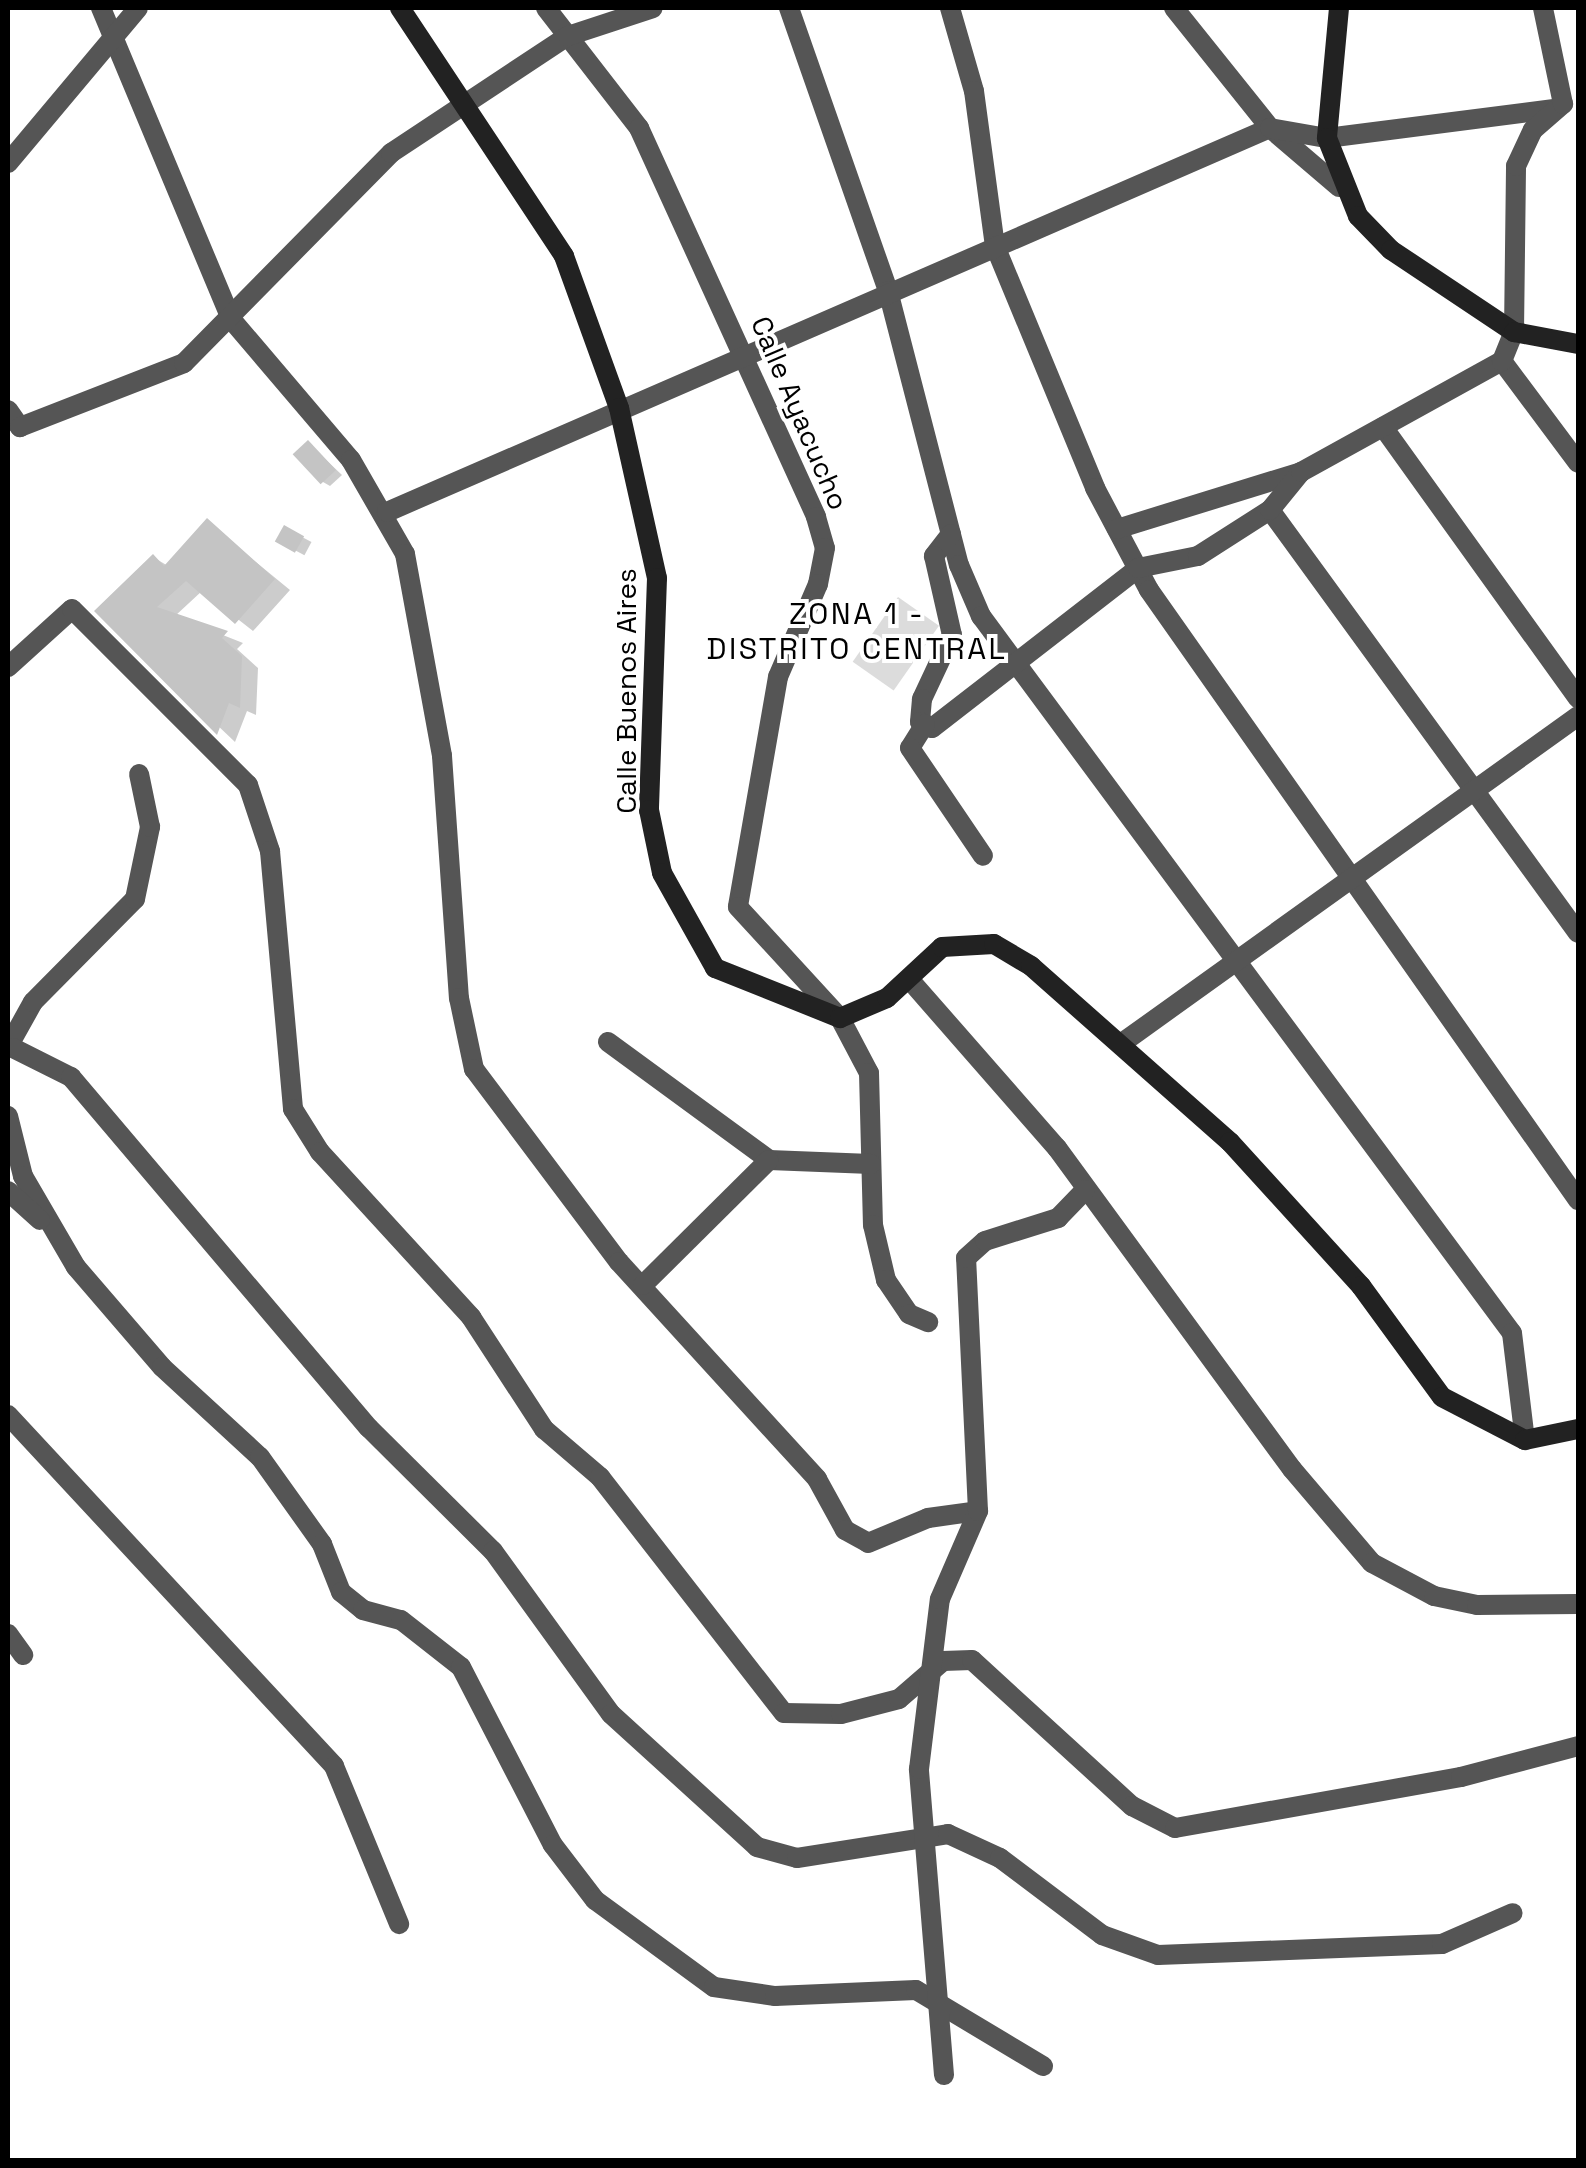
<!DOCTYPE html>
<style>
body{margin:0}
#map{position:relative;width:1586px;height:2168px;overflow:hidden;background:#fff;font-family:"Space Grotesk",sans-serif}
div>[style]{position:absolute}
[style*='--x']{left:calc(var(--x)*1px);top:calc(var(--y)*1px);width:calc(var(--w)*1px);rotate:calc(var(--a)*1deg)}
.green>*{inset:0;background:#dcdcdc;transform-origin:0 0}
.shadow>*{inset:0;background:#0003;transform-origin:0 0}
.building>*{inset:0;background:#c4c4c4;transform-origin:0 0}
.street>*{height:20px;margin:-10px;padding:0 10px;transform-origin:10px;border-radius:10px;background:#555}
.secondary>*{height:20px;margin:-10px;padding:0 10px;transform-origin:10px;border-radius:10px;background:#222}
span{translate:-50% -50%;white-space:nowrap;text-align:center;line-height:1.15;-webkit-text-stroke:8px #fff;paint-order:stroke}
.street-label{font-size:28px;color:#000}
.neighbourhood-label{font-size:30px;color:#000;letter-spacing:2.5px}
.frame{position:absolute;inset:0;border:10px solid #000;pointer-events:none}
</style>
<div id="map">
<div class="green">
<div style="left:898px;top:597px;width:50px;height:79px;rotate:35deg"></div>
</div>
<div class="shadow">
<div style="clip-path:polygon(308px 443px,342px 475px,330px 486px,323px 482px)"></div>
<div style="clip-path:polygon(207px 522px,290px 590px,253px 631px,202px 591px,175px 616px,243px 643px,237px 649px,258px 668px,256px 715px,247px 711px,235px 742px,97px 611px,153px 557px,168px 566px)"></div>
<div style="left:285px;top:528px;width:30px;height:15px;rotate:28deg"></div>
</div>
<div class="building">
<div style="left:308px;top:440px;width:41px;height:21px;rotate:47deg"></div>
<div style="clip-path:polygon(207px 518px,275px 579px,235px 624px,186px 581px,157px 607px,228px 631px,222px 638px,242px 656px,240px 708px,229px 703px,217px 735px,94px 611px,153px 554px,164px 566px)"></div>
<div style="left:284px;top:525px;width:23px;height:19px;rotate:29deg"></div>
</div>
<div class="street">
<div style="--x:101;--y:8;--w:337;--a:67.3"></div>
<div style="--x:231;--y:319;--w:185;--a:49.6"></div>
<div style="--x:351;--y:460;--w:108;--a:60.1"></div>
<div style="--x:405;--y:554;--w:205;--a:79.6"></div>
<div style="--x:442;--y:756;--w:243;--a:86"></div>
<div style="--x:459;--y:998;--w:73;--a:78.1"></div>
<div style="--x:474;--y:1069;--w:241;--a:53.1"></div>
<div style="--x:619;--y:1262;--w:294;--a:47.6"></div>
<div style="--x:817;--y:1479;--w:58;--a:61.2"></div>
<div style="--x:845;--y:1530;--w:26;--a:29"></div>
<div style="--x:868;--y:1543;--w:65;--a:-22.6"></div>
<div style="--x:928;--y:1518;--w:50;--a:-8"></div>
<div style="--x:546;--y:8;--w:152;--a:52.2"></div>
<div style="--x:639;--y:128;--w:427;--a:65.5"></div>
<div style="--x:816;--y:517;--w:32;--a:74"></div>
<div style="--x:825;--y:548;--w:37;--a:101"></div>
<div style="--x:818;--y:584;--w:101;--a:113.3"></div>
<div style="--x:778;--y:677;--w:233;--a:99.9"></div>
<div style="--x:738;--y:907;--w:151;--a:47.4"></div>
<div style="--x:840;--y:1018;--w:62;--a:62.2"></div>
<div style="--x:869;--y:1073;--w:152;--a:88.5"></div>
<div style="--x:873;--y:1225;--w:57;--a:76.7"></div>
<div style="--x:886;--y:1280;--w:41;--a:55.9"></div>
<div style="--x:909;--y:1314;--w:21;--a:23"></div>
<div style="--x:789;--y:8;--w:300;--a:70.7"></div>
<div style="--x:888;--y:291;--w:283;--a:75.5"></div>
<div style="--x:959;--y:565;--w:56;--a:66.7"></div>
<div style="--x:981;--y:616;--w:892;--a:53.48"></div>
<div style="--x:1512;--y:1333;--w:108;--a:83.1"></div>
<div style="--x:950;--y:8;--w:86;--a:73.9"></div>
<div style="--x:974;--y:91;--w:156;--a:82.3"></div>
<div style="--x:995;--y:246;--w:262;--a:67.5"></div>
<div style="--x:1095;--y:488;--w:115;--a:62.1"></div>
<div style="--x:1149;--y:590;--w:746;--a:54.88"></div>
<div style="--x:1174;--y:8;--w:154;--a:51.3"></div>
<div style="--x:1270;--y:128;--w:91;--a:40.5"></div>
<div style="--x:8;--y:163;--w:202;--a:-50"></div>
<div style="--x:1502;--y:361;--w:127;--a:53.3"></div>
<div style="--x:8;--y:410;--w:21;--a:55"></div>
<div style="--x:20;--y:427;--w:176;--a:-21.3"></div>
<div style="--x:184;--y:363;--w:295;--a:-45.4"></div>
<div style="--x:391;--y:153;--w:212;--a:-33.5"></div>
<div style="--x:568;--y:36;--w:89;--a:-18.2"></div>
<div style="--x:1383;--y:427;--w:334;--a:54.3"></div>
<div style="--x:1270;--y:510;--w:523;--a:53.94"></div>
<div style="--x:387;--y:512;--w:963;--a:-23.5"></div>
<div style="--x:1270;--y:128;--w:58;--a:10"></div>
<div style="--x:1327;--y:138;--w:229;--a:-7.3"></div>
<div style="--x:1117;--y:529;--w:193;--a:-17.2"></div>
<div style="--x:951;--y:534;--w:28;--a:128"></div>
<div style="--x:934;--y:556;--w:81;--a:77.2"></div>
<div style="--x:952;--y:635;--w:71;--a:115.1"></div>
<div style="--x:922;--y:699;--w:23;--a:95"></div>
<div style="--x:920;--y:722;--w:13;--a:27"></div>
<div style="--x:932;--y:728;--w:261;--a:-37.8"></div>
<div style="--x:1138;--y:568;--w:61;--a:-11.3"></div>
<div style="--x:1198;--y:556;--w:85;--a:-32.6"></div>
<div style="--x:1270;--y:510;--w:49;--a:-50.8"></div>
<div style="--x:1301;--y:472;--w:230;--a:-28.9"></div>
<div style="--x:1502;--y:361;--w:31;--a:-68"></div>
<div style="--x:1514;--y:332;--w:166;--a:-89.3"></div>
<div style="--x:1516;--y:166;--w:40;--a:-65"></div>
<div style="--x:1533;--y:130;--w:40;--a:-41"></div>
<div style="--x:1563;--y:104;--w:98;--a:-101.8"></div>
<div style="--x:8;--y:667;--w:86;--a:-42.2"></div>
<div style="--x:72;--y:609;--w:249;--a:45"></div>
<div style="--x:248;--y:785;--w:70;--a:71.6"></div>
<div style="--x:270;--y:851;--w:259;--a:84.9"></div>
<div style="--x:293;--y:1109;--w:51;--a:57.9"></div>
<div style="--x:320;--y:1152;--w:224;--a:47.5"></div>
<div style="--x:471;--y:1317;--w:134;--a:56.9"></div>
<div style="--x:544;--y:1429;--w:74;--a:40.6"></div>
<div style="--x:600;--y:1477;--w:299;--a:52.1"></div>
<div style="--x:784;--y:1713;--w:57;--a:1"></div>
<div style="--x:841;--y:1714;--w:60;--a:-14.5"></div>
<div style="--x:899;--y:1699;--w:58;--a:-40.8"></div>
<div style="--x:943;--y:1661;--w:29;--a:-2"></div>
<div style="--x:972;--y:1660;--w:217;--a:42.4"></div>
<div style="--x:1132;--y:1806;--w:48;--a:27.1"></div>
<div style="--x:1175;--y:1828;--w:291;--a:-10.1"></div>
<div style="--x:1461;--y:1777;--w:121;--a:-14.8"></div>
<div style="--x:925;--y:724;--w:28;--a:122"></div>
<div style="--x:910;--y:748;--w:130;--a:55.9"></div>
<div style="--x:909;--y:979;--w:225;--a:48.8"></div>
<div style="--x:1057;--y:1148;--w:398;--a:53.8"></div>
<div style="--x:1292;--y:1469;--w:123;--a:49.6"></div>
<div style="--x:1372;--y:1563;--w:70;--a:28"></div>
<div style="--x:1434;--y:1596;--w:44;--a:11.8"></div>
<div style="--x:1477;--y:1605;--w:101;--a:-0.6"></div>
<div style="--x:608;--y:1042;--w:200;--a:36.2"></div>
<div style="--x:769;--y:1160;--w:102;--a:2.2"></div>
<div style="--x:1122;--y:1043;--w:561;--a:-35.64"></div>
<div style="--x:8;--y:1047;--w:51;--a:-60.9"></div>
<div style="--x:33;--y:1002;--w:145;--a:-45.3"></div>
<div style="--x:135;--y:899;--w:74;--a:-78.2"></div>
<div style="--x:150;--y:827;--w:54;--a:-101.7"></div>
<div style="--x:13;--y:1048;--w:65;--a:26.6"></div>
<div style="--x:71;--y:1077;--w:460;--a:49.7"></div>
<div style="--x:369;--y:1428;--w:175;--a:44.8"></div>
<div style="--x:493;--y:1551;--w:201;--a:54.1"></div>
<div style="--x:611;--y:1714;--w:197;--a:42.3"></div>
<div style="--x:757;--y:1847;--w:41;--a:15.4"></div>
<div style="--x:797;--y:1858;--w:153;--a:-9"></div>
<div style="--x:948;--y:1834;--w:57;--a:24.8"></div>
<div style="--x:1000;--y:1858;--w:128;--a:37"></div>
<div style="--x:1102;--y:1935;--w:59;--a:19.7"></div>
<div style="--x:1158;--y:1955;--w:284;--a:-2.2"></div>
<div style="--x:1442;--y:1944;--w:77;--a:-23.6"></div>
<div style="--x:8;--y:1116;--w:62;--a:76"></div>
<div style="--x:23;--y:1176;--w:105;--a:59.8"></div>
<div style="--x:76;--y:1267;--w:132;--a:49.3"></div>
<div style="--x:162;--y:1367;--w:133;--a:42.6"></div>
<div style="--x:260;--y:1457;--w:107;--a:54.5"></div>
<div style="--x:322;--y:1544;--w:52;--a:68.4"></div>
<div style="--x:341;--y:1592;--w:28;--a:39"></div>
<div style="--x:363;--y:1610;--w:39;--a:15"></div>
<div style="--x:401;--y:1620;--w:76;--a:38.1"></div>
<div style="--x:461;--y:1667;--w:200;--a:62.7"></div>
<div style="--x:553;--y:1845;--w:69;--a:52.6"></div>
<div style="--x:595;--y:1900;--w:147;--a:36.2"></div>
<div style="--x:714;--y:1987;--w:62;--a:8.4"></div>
<div style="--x:775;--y:1996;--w:141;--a:-2.4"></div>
<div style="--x:916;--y:1990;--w:148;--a:30.9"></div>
<div style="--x:8;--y:1191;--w:43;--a:42.2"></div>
<div style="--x:643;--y:1285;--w:177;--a:-44.8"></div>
<div style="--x:8;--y:1415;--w:479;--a:47.1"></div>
<div style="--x:334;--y:1766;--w:171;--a:67.6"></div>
<div style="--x:8;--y:1634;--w:26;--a:54"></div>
<div style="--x:944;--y:2075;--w:307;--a:-94.7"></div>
<div style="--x:919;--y:1769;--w:171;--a:-83"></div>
<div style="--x:940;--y:1599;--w:96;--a:-66.6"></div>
<div style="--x:978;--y:1511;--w:253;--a:-92.7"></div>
<div style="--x:966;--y:1258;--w:25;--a:-42"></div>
<div style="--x:985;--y:1241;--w:77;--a:-17.5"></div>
<div style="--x:1058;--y:1218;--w:39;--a:-46"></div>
</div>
<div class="secondary">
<div style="--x:400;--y:8;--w:297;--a:56.5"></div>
<div style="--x:564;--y:256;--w:162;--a:70.1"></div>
<div style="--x:619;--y:408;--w:174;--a:77.4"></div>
<div style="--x:657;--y:578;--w:232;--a:92"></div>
<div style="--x:649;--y:810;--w:64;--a:78.3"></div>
<div style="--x:662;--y:873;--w:109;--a:60.8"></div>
<div style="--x:715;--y:968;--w:135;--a:21.8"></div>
<div style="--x:840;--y:1018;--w:51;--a:-23.1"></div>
<div style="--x:887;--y:998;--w:75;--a:-42.8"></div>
<div style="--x:942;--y:947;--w:52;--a:-3.3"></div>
<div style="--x:994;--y:944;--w:43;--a:30.7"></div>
<div style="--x:1031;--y:966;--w:266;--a:41.5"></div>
<div style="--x:1230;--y:1142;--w:195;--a:47.7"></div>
<div style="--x:1361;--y:1286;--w:137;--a:53.9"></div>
<div style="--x:1442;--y:1397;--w:93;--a:27.4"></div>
<div style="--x:1525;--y:1440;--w:54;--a:-11.7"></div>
<div style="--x:1339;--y:8;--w:131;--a:95.3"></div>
<div style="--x:1327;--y:138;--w:84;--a:68.3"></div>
<div style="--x:1358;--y:216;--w:47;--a:45.9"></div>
<div style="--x:1391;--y:250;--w:148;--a:33.7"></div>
<div style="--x:1514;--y:332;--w:65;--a:10.6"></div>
</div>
<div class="street-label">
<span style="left:800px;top:413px;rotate:67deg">Calle Ayacucho</span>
<span style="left:626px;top:691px;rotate:-90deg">Calle Buenos Aires</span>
</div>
<div class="neighbourhood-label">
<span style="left:857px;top:631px">ZONA 1 -<br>DISTRITO CENTRAL</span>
</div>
<div class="frame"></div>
</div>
